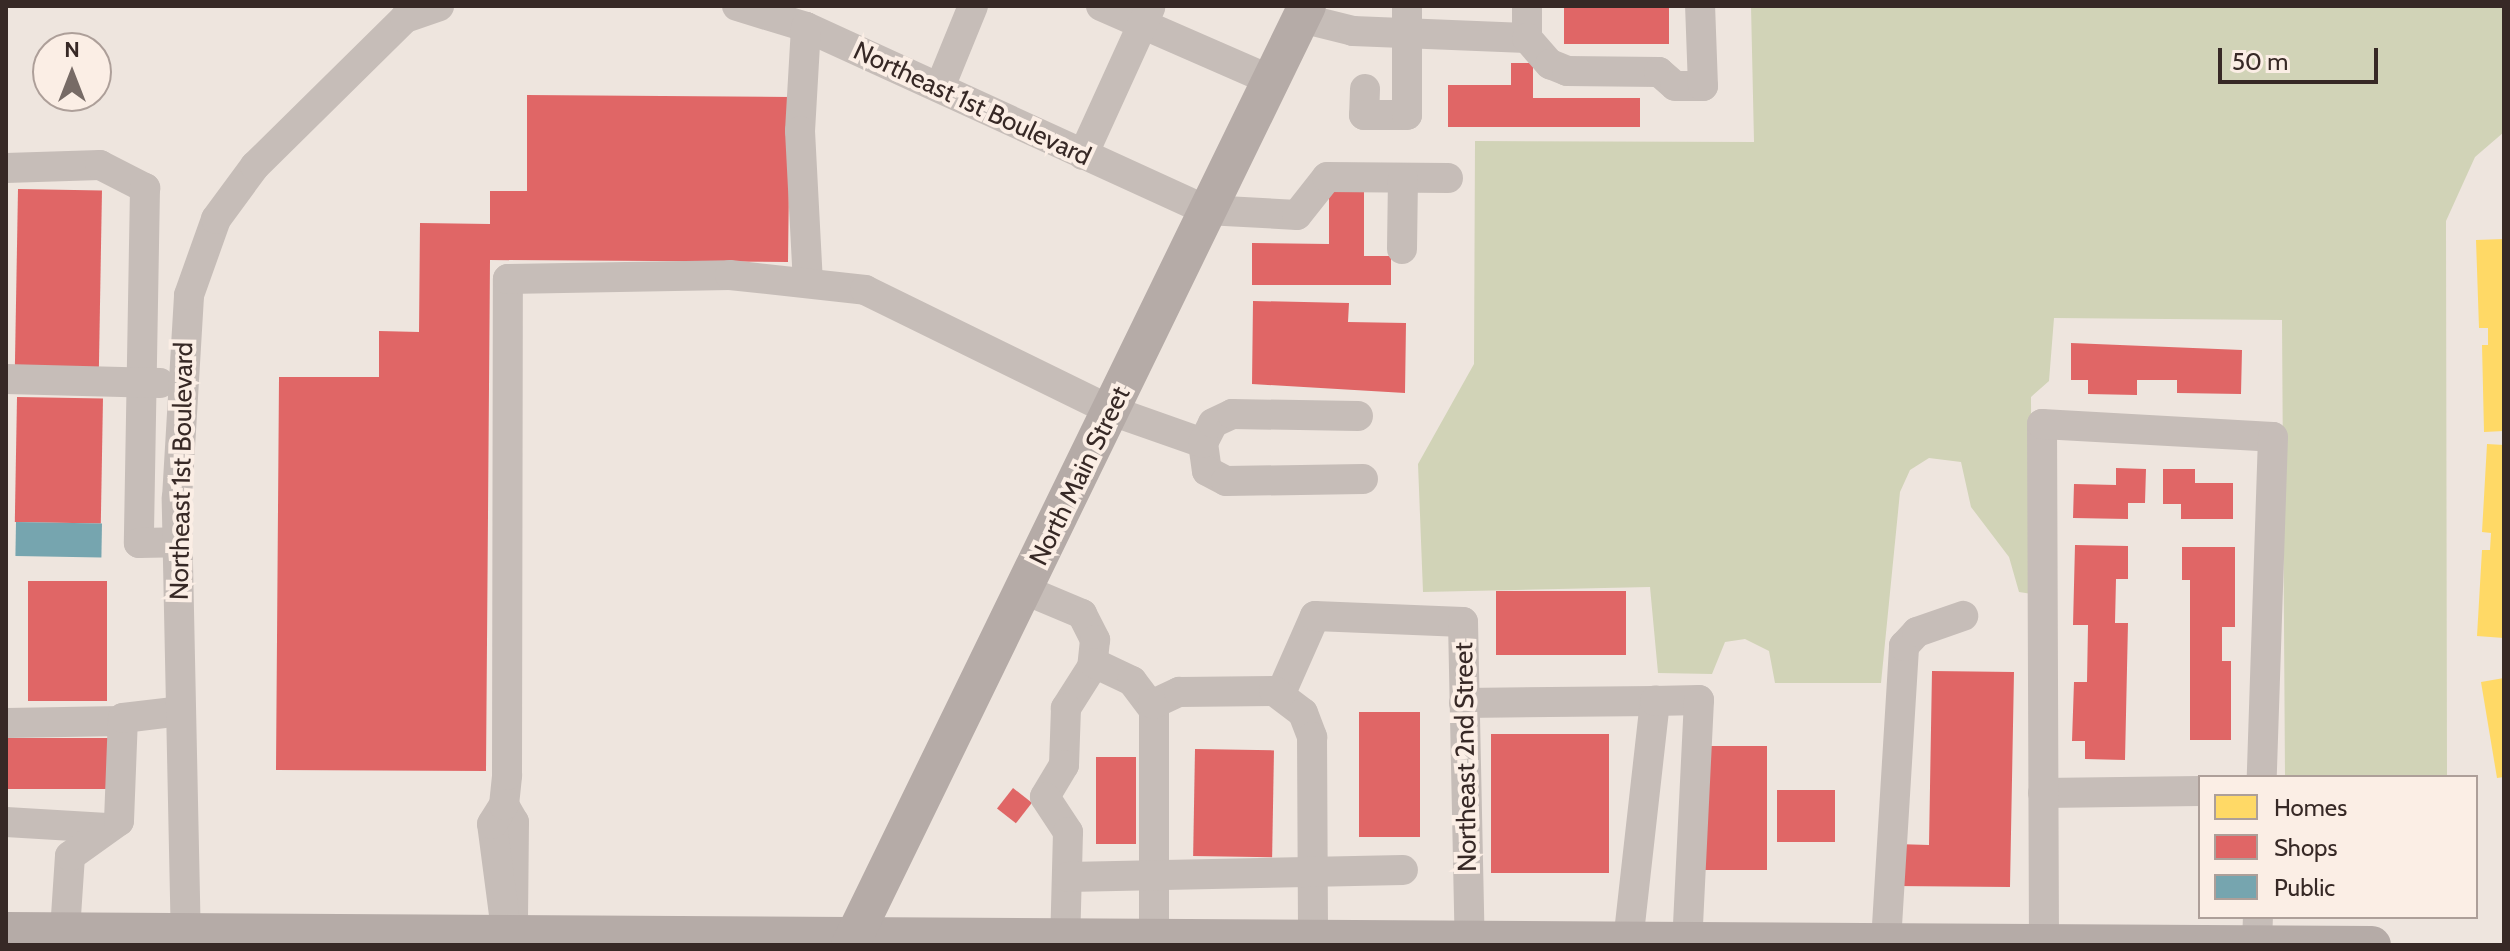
<!DOCTYPE html>
<style>
body{margin:0}
#map{position:relative;width:2510px;height:951px;overflow:hidden;background:#eee5de;font-family:Cabin,sans-serif}
div>[style]{position:absolute}
[style*='--x']{left:calc(var(--x)*1px);top:calc(var(--y)*1px);width:calc(var(--w)*1px);rotate:calc(var(--a)*1deg)}
.green>*{inset:0;background:#d1d3b7}
.homes>*{inset:0;background:#ffd966}
.shops>*{inset:0;background:#e06666;transform-origin:0 0}
.public>*{inset:0;background:#76a5af;transform-origin:0 0}
.minor>*{height:30px;margin:-15px;padding:0 15px;transform-origin:15px;border-radius:15px;background:#c6bdb8}
.major>*{height:38px;margin:-19px;padding:0 19px;transform-origin:19px;border-radius:19px;background:#b5aba7}
span{translate:-50% -50%;white-space:nowrap;text-align:center;line-height:1.15;-webkit-text-stroke:8px #fbeee5;paint-order:stroke}
.street-label{font-size:26px;color:#372926}
.frame{position:absolute;inset:0;border:8px solid #372926;pointer-events:none}
.legend{position:absolute;left:2198px;top:775px;width:280px;height:144px;box-sizing:border-box;background:#fbeee5;border:2px solid #ad9f99;margin:0;padding:10px 14px;list-style:none;font-size:24px;color:#372926}
.legend li{display:flex;align-items:center;gap:16px;height:40px}
.legend b{width:40px;border:2px solid #ad9f99}
.north{position:absolute;left:32px;top:32px;width:80px;height:80px;box-sizing:border-box;background:#fbeee5;border:2px solid #ad9f99;border-radius:50%;rotate:0deg;font-size:22px;font-weight:700;line-height:32px;text-align:center;color:#372926}
.north::after{content:'';display:block;margin:auto;width:28px;height:36px;background:#776b66;clip-path:polygon(50% 0,100% 100%,50% 72%,0 100%)}
.scale{position:absolute;left:2218px;top:48px;width:160px;height:36px;box-sizing:border-box;border:4px solid #372926;border-top:0;padding-left:10px;font-size:24px;line-height:28px;white-space:nowrap;color:#372926;-webkit-text-stroke:6px #fbeee5;paint-order:stroke}
</style>
<div id="map">
<div class="green">
<div style="clip-path:polygon(1751px 6px,2504px 6px,2504px 132px,2475px 157px,2446px 221px,2447px 777px,2285px 777px,2282px 320px,2054px 318px,2049px 381px,2031px 397px,2032px 594px,2019px 592px,2009px 557px,1971px 507px,1961px 462px,1929px 458px,1910px 470px,1900px 492px,1881px 683px,1775px 683px,1769px 651px,1745px 639px,1725px 642px,1712px 674px,1658px 673px,1650px 587px,1423px 592px,1418px 464px,1474px 364px,1475px 141px,1754px 142px)"></div>
</div>
<div class="homes">
<div style="clip-path:polygon(2504px 239px,2504px 431px,2484px 432px,2482px 345px,2488px 345px,2488px 328px,2479px 328px,2476px 240px)"></div>
<div style="clip-path:polygon(2487px 444px,2504px 445px,2504px 638px,2477px 636px,2482px 550px,2490px 550px,2491px 533px,2482px 532px)"></div>
<div style="clip-path:polygon(2504px 678px,2504px 777px,2497px 778px,2481px 682px)"></div>
</div>
<div class="shops">
<div style="left:1564px;top:6px;width:105px;height:38px"></div>
<div style="clip-path:polygon(1511px 63px,1533px 63px,1533px 98px,1640px 98px,1640px 127px,1448px 127px,1448px 85px,1511px 85px)"></div>
<div style="clip-path:polygon(527px 95px,790px 97px,788px 262px,490px 260px,486px 771px,276px 770px,279px 377px,379px 377px,379px 331px,419px 332px,420px 223px,490px 224px,490px 191px,527px 191px)"></div>
<div style="left:18px;top:189px;width:84px;height:178px;rotate:1deg"></div>
<div style="clip-path:polygon(1329px 191px,1364px 191px,1364px 256px,1391px 256px,1391px 285px,1252px 285px,1252px 243px,1329px 244px)"></div>
<div style="clip-path:polygon(1253px 301px,1349px 303px,1348px 322px,1406px 323px,1405px 393px,1252px 384px)"></div>
<div style="clip-path:polygon(2071px 343px,2242px 350px,2241px 394px,2177px 393px,2177px 380px,2137px 380px,2137px 395px,2088px 394px,2088px 380px,2071px 380px)"></div>
<div style="left:17px;top:397px;width:86px;height:125px;rotate:1deg"></div>
<div style="clip-path:polygon(2116px 468px,2146px 469px,2145px 503px,2128px 503px,2128px 519px,2073px 518px,2074px 484px,2116px 485px)"></div>
<div style="clip-path:polygon(2163px 469px,2195px 469px,2195px 483px,2233px 483px,2233px 519px,2181px 519px,2181px 504px,2163px 504px)"></div>
<div style="clip-path:polygon(2075px 545px,2128px 546px,2128px 579px,2116px 579px,2115px 623px,2128px 623px,2125px 760px,2085px 759px,2085px 741px,2072px 741px,2074px 682px,2087px 682px,2088px 625px,2073px 625px)"></div>
<div style="clip-path:polygon(2182px 547px,2235px 547px,2235px 627px,2222px 627px,2222px 661px,2231px 661px,2231px 740px,2190px 740px,2190px 580px,2182px 580px)"></div>
<div style="left:107px;top:581px;width:120px;height:79px;rotate:90deg"></div>
<div style="left:1496px;top:591px;width:130px;height:64px"></div>
<div style="clip-path:polygon(1932px 671px,2014px 672px,2010px 887px,1896px 886px,1896px 844px,1929px 845px)"></div>
<div style="left:1359px;top:712px;width:61px;height:125px"></div>
<div style="left:1491px;top:734px;width:118px;height:139px"></div>
<div style="left:109px;top:738px;width:51px;height:102px;rotate:90deg"></div>
<div style="left:1701px;top:746px;width:66px;height:124px"></div>
<div style="left:1195px;top:749px;width:79px;height:107px;rotate:1deg"></div>
<div style="left:1096px;top:757px;width:40px;height:87px"></div>
<div style="left:1013px;top:788px;width:24px;height:26px;rotate:38deg"></div>
<div style="left:1777px;top:790px;width:58px;height:52px"></div>
</div>
<div class="public">
<div style="left:16px;top:522px;width:86px;height:34px;rotate:1deg"></div>
</div>
<div class="minor">
<div style="--x:737;--y:6;--w:72;--a:16.9"></div>
<div style="--x:806;--y:27;--w:440;--a:24.6"></div>
<div style="--x:1206;--y:210;--w:91;--a:3.1"></div>
<div style="--x:1297;--y:215;--w:48;--a:-51.7"></div>
<div style="--x:1327;--y:177;--w:121;--a:0.5"></div>
<div style="--x:1101;--y:6;--w:184;--a:23.6"></div>
<div style="--x:1301;--y:18;--w:54;--a:14"></div>
<div style="--x:1353;--y:31;--w:174;--a:2.3"></div>
<div style="--x:1527;--y:38;--w:32;--a:-90"></div>
<div style="--x:806;--y:27;--w:104;--a:93.3"></div>
<div style="--x:800;--y:131;--w:152;--a:87"></div>
<div style="--x:1527;--y:38;--w:35;--a:49"></div>
<div style="--x:1550;--y:64;--w:18;--a:22"></div>
<div style="--x:1567;--y:71;--w:92;--a:0.6"></div>
<div style="--x:1659;--y:72;--w:21;--a:41"></div>
<div style="--x:1675;--y:86;--w:28;--a:0"></div>
<div style="--x:1703;--y:86;--w:80;--a:-92.1"></div>
<div style="--x:940;--y:87;--w:87;--a:-67.8"></div>
<div style="--x:1365;--y:89;--w:26;--a:92"></div>
<div style="--x:1364;--y:115;--w:43;--a:0"></div>
<div style="--x:1407;--y:115;--w:109;--a:-90"></div>
<div style="--x:1083;--y:155;--w:162;--a:-65.5"></div>
<div style="--x:6;--y:168;--w:94;--a:-1.8"></div>
<div style="--x:100;--y:165;--w:51;--a:27.1"></div>
<div style="--x:145;--y:188;--w:355;--a:91"></div>
<div style="--x:139;--y:543;--w:39;--a:-1"></div>
<div style="--x:1402;--y:249;--w:71;--a:-89.2"></div>
<div style="--x:6;--y:379;--w:154;--a:1.5"></div>
<div style="--x:1203;--y:443;--w:28;--a:82"></div>
<div style="--x:1207;--y:471;--w:21;--a:28"></div>
<div style="--x:1226;--y:481;--w:137;--a:-0.8"></div>
<div style="--x:1025;--y:590;--w:62;--a:22.8"></div>
<div style="--x:1082;--y:614;--w:29;--a:63"></div>
<div style="--x:1095;--y:640;--w:27;--a:96"></div>
<div style="--x:1092;--y:667;--w:49;--a:122.4"></div>
<div style="--x:1066;--y:708;--w:57;--a:92"></div>
<div style="--x:1064;--y:765;--w:37;--a:121"></div>
<div style="--x:1045;--y:797;--w:42;--a:56.7"></div>
<div style="--x:1068;--y:832;--w:113;--a:91.5"></div>
<div style="--x:1094;--y:663;--w:42;--a:25.3"></div>
<div style="--x:1132;--y:681;--w:36;--a:53"></div>
<div style="--x:1154;--y:710;--w:228;--a:90"></div>
<div style="--x:1281;--y:693;--w:84;--a:-66.2"></div>
<div style="--x:1315;--y:616;--w:148;--a:2.3"></div>
<div style="--x:1463;--y:622;--w:323;--a:88.8"></div>
<div style="--x:1464;--y:703;--w:191;--a:-0.6"></div>
<div style="--x:1153;--y:704;--w:29;--a:-25"></div>
<div style="--x:1179;--y:692;--w:95;--a:-0.6"></div>
<div style="--x:1274;--y:691;--w:36;--a:37"></div>
<div style="--x:1303;--y:713;--w:26;--a:69"></div>
<div style="--x:1312;--y:737;--w:203;--a:89.7"></div>
<div style="--x:6;--y:723;--w:116;--a:-1"></div>
<div style="--x:2043;--y:793;--w:157;--a:-0.7"></div>
<div style="--x:504;--y:805;--w:20;--a:60"></div>
<div style="--x:514;--y:822;--w:94;--a:90.6"></div>
<div style="--x:6;--y:822;--w:101;--a:3.4"></div>
<div style="--x:1068;--y:877;--w:335;--a:-1.2"></div>
<div style="--x:65;--y:931;--w:75;--a:-86.2"></div>
<div style="--x:70;--y:856;--w:60;--a:-35.5"></div>
<div style="--x:119;--y:821;--w:103;--a:-87.8"></div>
<div style="--x:123;--y:718;--w:58;--a:-6.9"></div>
<div style="--x:1628;--y:942;--w:243;--a:-83.6"></div>
<div style="--x:1655;--y:701;--w:44;--a:-1.3"></div>
<div style="--x:1699;--y:700;--w:242;--a:92.8"></div>
<div style="--x:1886;--y:942;--w:297;--a:-86.5"></div>
<div style="--x:1904;--y:646;--w:19;--a:-47"></div>
<div style="--x:1917;--y:632;--w:49;--a:-19.2"></div>
<div style="--x:2044;--y:943;--w:519;--a:-90.22"></div>
<div style="--x:2042;--y:424;--w:231;--a:3.2"></div>
<div style="--x:2273;--y:437;--w:340;--a:91.9"></div>
<div style="--x:2257;--y:944;--w:27;--a:-88"></div>
<div style="--x:186;--y:945;--w:447;--a:-91.2"></div>
<div style="--x:177;--y:498;--w:203;--a:-86.6"></div>
<div style="--x:189;--y:295;--w:81;--a:-70.4"></div>
<div style="--x:216;--y:219;--w:66;--a:-53.7"></div>
<div style="--x:255;--y:166;--w:211;--a:-44.6"></div>
<div style="--x:405;--y:18;--w:36;--a:-19"></div>
<div style="--x:508;--y:945;--w:122;--a:-97.5"></div>
<div style="--x:492;--y:824;--w:22;--a:-58"></div>
<div style="--x:504;--y:805;--w:30;--a:-84"></div>
<div style="--x:507;--y:775;--w:496;--a:-89.9"></div>
<div style="--x:508;--y:279;--w:222;--a:-1"></div>
<div style="--x:730;--y:275;--w:136;--a:6.3"></div>
<div style="--x:865;--y:290;--w:275;--a:26.1"></div>
<div style="--x:1112;--y:411;--w:96;--a:19.4"></div>
<div style="--x:1203;--y:443;--w:22;--a:-63"></div>
<div style="--x:1213;--y:423;--w:21;--a:-25"></div>
<div style="--x:1232;--y:414;--w:126;--a:0.9"></div>
</div>
<div class="major">
<div style="--x:6;--y:931;--w:2366;--a:0.34"></div>
<div style="--x:850;--y:945;--w:1044;--a:-64.05"></div>
</div>
<div class="street-label">
<span style="left:972px;top:104px;rotate:25deg">Northeast 1st Boulevard</span>
<span style="left:182px;top:471px;rotate:-89deg">Northeast 1st Boulevard</span>
<span style="left:1080px;top:476px;rotate:-64deg">North Main Street</span>
<span style="left:1466px;top:757px;rotate:-91deg">Northeast 2nd Street</span>
</div>
<div class="frame"></div>
<ul class="legend">
<li><b style="height:22px;background:#ffd966"></b>Homes</li>
<li><b style="height:22px;background:#e06666"></b>Shops</li>
<li><b style="height:22px;background:#76a5af"></b>Public</li>
</ul>
<div class="north">N</div>
<div class="scale">50 m</div>
</div>
